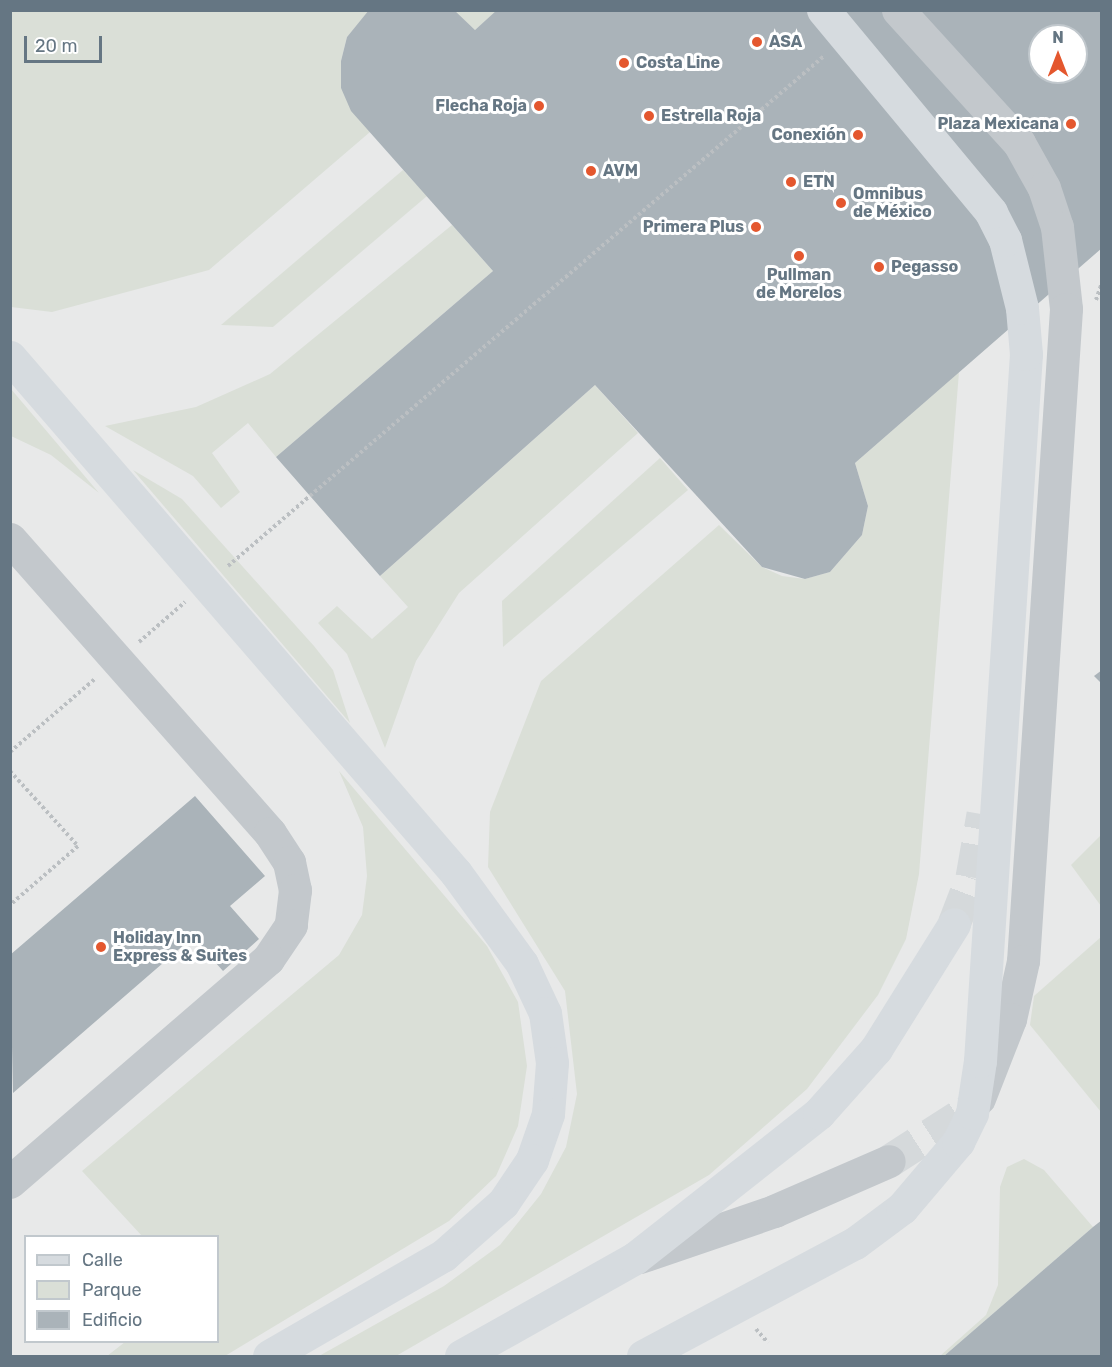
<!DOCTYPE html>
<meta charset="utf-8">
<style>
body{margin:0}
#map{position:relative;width:1112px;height:1367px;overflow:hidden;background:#fafaf8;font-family:Rubik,sans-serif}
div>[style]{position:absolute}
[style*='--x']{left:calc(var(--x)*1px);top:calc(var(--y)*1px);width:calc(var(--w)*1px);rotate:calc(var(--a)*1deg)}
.built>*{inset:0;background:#e8e9e9}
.green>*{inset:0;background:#dadfd7}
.building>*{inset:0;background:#aab3b9}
.minor-tunnel>*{height:33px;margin-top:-16.5px;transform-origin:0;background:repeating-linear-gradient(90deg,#d5d9db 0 33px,transparent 0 49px)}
.major-tunnel>*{height:33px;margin-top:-16.5px;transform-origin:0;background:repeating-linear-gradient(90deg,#d5d9db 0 33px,transparent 0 49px)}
.path>*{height:4px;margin-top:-2px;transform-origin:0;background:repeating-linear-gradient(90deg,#bbbfc2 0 3px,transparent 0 6px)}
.minor>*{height:33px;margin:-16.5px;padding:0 16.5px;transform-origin:16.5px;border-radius:16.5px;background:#c3c8cc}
.major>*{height:33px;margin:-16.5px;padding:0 16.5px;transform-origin:16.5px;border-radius:16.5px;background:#d6dbdf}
.dots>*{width:16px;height:16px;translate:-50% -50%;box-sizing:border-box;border:3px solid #fff;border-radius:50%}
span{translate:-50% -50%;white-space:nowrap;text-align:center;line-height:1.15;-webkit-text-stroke:6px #fff;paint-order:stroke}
.poi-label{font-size:16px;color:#657683;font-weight:700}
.left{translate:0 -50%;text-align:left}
.right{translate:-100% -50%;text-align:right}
.frame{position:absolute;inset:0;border:12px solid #657683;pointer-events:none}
.legend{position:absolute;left:24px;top:1235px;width:195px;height:108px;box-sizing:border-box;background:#fff;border:2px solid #c1c8cd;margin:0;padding:8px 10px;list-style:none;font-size:18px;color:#657683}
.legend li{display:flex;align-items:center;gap:12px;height:30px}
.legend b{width:30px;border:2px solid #c1c8cd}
.north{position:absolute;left:1028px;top:24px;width:60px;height:60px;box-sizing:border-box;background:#fff;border:2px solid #c1c8cd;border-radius:50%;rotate:0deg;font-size:16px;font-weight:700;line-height:24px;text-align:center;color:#657683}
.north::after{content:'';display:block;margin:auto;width:21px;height:27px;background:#e4572e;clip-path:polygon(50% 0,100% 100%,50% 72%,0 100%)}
.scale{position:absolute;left:24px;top:36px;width:78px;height:27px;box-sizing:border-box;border:3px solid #657683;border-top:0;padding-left:8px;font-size:18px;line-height:21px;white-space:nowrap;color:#657683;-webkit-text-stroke:4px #fff;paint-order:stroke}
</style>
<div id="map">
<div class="built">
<div style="clip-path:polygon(evenodd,11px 11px,1101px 11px,1101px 1356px,11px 1356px,11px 11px,1040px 36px,1076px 36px,1076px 72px,1040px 72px,1040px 36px,11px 11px,26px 1236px,218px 1236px,218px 1342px,26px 1342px,26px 1236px)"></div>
</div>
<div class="green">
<div style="clip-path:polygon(10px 11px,369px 11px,347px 37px,341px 61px,341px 88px,370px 132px,209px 270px,52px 312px,11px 307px)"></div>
<div style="clip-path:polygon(454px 11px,497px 11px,475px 30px)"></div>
<div style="clip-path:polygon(403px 170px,427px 196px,273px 327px,221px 325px)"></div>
<div style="clip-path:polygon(452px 225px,493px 271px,276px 457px,248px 423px,212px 453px,240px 492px,221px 508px,193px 476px,105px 426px,196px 407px,270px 374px)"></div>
<div style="clip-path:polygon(959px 372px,919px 874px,906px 939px,878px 995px,807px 1089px,709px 1175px,396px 1356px,319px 1356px,444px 1286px,500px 1245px,541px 1194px,566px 1147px,577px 1094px,565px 991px,488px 867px,490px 812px,541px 681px,719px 525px,762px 567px,782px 576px,805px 579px,830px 572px,862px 535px,868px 506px,855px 463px)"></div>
<div style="clip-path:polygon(595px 385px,638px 433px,459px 593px,416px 661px,385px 748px,347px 654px,318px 623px,337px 606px,372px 639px,408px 607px,380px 576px)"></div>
<div style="clip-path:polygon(10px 389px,11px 389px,99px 493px,51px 455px,11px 436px)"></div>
<div style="clip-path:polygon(660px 458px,688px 490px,503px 647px,502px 601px)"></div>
<div style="clip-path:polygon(133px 470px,182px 499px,314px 646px,333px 670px,350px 723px)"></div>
<div style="clip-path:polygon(339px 771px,487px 946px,518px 1002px,527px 1066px,518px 1126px,496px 1176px,449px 1221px,225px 1356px,107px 1356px,125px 1342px,218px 1342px,218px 1236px,142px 1236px,82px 1171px,339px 955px,362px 915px,367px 876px,363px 827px)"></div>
<div style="clip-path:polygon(1101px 835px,1101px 906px,1071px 865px)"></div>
<div style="clip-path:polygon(1101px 937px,1101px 1112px,1030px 1025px,1034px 996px)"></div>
<div style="clip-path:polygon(1024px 1159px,1044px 1170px,1093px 1227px,944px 1356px,940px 1356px,986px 1315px,998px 1285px,1000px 1187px,1007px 1167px)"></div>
</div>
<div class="building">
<div style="clip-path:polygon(evenodd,369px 10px,454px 10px,475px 30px,497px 10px,1102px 10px,1102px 248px,855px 463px,868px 506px,862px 535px,830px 572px,805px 579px,762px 567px,595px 385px,380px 576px,276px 457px,493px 271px,351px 111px,341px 88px,341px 61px,347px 37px,369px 10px,1040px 36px,1076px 36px,1076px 72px,1040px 72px,1040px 36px)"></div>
<div style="clip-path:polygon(1102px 670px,1102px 684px,1094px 676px)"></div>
<div style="clip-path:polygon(195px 796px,265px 876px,230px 906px,259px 939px,223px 971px,193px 937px,13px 1093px,10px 955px)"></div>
<div style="clip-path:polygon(1102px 1220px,1102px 1356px,944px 1356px,1093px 1227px)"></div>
</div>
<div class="minor-tunnel">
<div style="--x:889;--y:1161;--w:96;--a:-32.7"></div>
<div style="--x:970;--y:1109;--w:18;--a:-49"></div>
</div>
<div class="major-tunnel">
<div style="--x:954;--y:924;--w:50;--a:-69"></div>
<div style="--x:972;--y:877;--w:64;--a:-80.1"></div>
</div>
<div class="path">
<div style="--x:1096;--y:300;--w:18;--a:-71"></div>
<div style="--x:228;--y:566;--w:784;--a:-40.55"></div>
<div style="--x:139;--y:642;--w:61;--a:-41"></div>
<div style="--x:10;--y:752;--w:113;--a:-40.7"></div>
<div style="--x:10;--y:771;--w:101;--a:47.8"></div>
<div style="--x:78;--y:846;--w:90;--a:139.1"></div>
<div style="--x:756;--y:1329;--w:18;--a:49"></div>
</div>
<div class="minor">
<div style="--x:898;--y:10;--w:180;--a:47.7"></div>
<div style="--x:1019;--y:143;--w:51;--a:60.9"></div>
<div style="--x:1044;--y:188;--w:41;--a:71.6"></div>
<div style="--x:1057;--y:227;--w:82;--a:83.7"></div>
<div style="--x:1066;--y:309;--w:653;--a:93.77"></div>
<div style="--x:1023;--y:961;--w:59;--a:102.6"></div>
<div style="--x:1010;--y:1019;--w:85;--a:111.4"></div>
<div style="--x:10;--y:539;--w:392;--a:48.5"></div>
<div style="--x:270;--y:833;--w:35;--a:57"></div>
<div style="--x:289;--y:862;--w:29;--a:78"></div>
<div style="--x:295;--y:890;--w:35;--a:97"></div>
<div style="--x:291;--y:925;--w:41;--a:124.1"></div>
<div style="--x:268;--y:959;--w:341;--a:139.2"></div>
<div style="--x:640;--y:1257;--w:142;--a:-18.9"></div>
<div style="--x:774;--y:1211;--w:125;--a:-23.5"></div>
</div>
<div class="major">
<div style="--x:10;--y:357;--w:682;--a:49.16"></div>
<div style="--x:456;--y:873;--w:112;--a:54"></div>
<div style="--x:522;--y:964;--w:54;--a:64.9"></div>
<div style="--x:545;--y:1013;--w:50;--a:82"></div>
<div style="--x:552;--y:1063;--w:51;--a:94.5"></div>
<div style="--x:548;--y:1114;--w:49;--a:109.2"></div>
<div style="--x:532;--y:1160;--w:52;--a:124"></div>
<div style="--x:503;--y:1203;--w:79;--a:138.6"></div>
<div style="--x:444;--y:1255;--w:202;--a:150"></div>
<div style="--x:461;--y:1356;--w:200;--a:-29.4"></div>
<div style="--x:635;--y:1258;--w:234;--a:-38.2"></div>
<div style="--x:819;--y:1113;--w:86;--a:-48.3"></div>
<div style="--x:876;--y:1049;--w:147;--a:-58"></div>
<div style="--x:643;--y:1356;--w:240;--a:-28.1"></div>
<div style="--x:855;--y:1243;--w:59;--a:-36.7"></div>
<div style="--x:902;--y:1208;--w:87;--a:-49.7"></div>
<div style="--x:958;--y:1142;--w:32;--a:-64"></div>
<div style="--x:972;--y:1113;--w:53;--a:-81.3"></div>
<div style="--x:980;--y:1061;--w:708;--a:-86.28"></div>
<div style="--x:1026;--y:354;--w:46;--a:-95"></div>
<div style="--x:1022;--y:308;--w:70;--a:-104"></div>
<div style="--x:1005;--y:240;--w:31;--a:-117"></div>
<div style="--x:991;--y:212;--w:263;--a:-129.7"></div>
</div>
<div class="dots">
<div style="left:757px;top:42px;background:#e4572e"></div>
<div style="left:624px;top:63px;background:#e4572e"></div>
<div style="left:539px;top:106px;background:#e4572e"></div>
<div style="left:649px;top:116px;background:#e4572e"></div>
<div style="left:1071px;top:124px;background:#e4572e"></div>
<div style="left:858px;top:135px;background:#e4572e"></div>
<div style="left:591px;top:171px;background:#e4572e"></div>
<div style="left:791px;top:182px;background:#e4572e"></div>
<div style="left:841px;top:203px;background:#e4572e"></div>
<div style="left:756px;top:227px;background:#e4572e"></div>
<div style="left:799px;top:256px;background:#e4572e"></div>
<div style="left:879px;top:267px;background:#e4572e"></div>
<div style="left:101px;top:947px;background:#e4572e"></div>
</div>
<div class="poi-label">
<span class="left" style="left:769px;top:42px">ASA</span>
<span class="left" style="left:636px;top:63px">Costa Line</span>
<span class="right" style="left:527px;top:106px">Flecha Roja</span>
<span class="left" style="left:661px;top:116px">Estrella Roja</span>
<span class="right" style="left:1059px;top:124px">Plaza Mexicana</span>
<span class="right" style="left:846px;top:135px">Conexión</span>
<span class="left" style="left:603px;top:171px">AVM</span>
<span class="left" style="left:803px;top:182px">ETN</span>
<span class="left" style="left:853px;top:203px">Omnibus<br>de México</span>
<span class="right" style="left:744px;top:227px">Primera Plus</span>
<span class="left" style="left:891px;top:267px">Pegasso</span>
<span style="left:799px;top:284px">Pullman<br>de Morelos</span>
<span class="left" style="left:113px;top:947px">Holiday Inn<br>Express &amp; Suites</span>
</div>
<div class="frame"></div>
<ul class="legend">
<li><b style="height:8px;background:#d6dbdf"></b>Calle</li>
<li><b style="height:16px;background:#dadfd7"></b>Parque</li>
<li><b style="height:16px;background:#aab3b9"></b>Edificio</li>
</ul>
<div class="north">N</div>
<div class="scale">20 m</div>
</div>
